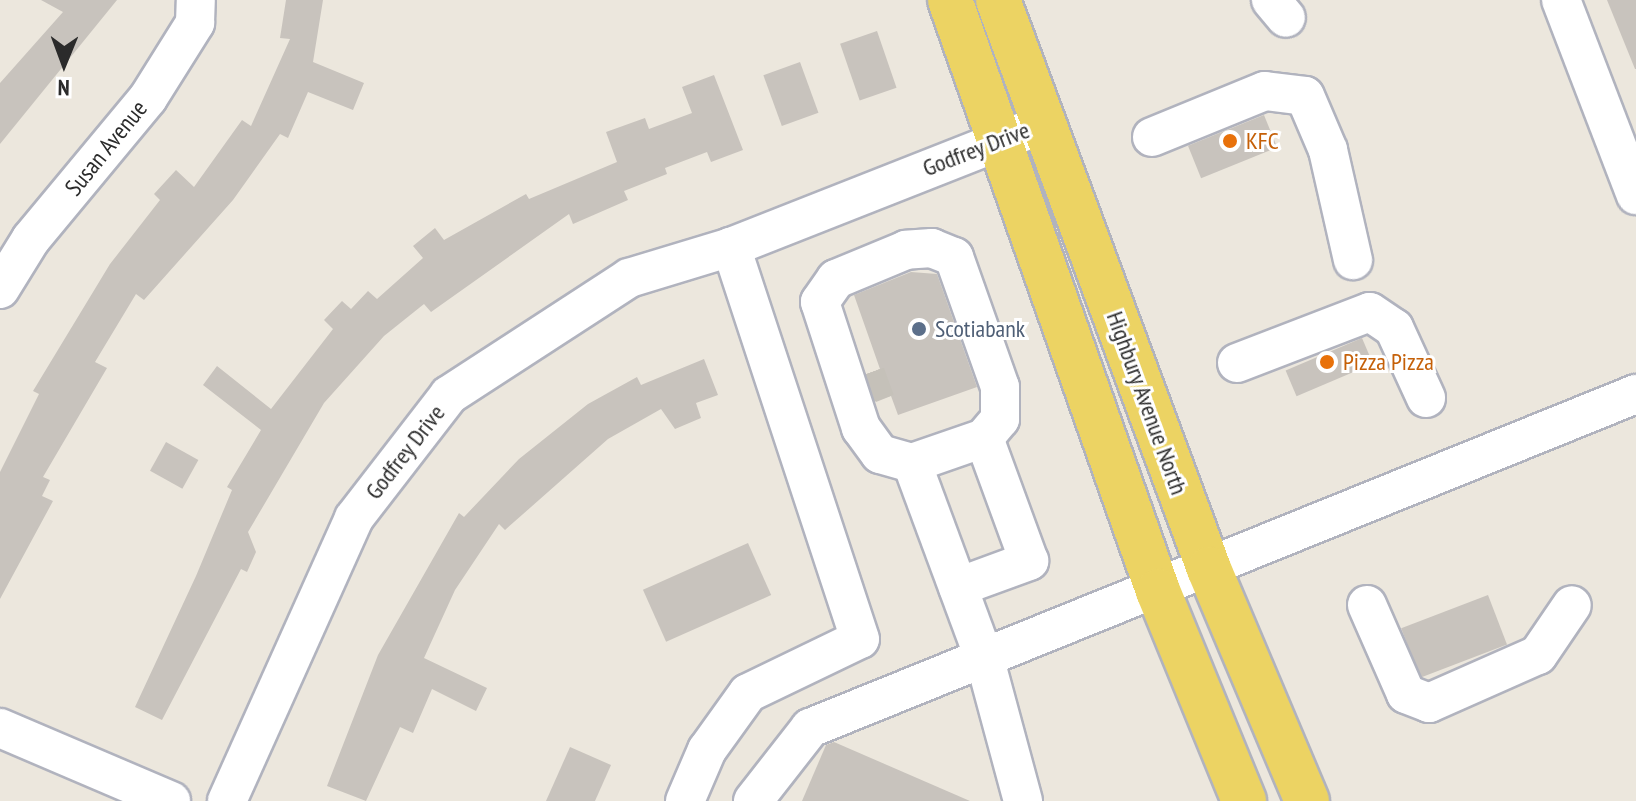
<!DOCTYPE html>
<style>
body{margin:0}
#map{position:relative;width:1636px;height:801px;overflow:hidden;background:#ece7dd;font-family:"PT Sans Narrow",sans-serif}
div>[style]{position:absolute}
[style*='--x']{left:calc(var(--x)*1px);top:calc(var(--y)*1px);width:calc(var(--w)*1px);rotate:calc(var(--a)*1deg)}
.building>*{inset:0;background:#c8c3bd;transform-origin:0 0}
.minor-tunnel>*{height:38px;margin-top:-19px;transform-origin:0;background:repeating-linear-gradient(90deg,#c5c1b9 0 38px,transparent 0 57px)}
.roads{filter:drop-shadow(2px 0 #b1b3be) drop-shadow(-2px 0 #b1b3be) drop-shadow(0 2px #b1b3be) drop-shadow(0 -2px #b1b3be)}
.minor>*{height:38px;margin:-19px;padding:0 19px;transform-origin:19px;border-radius:19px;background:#fff}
.major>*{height:44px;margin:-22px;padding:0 22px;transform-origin:22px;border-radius:22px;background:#ecd363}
.dots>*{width:22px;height:22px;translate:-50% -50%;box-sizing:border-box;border:4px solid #fff;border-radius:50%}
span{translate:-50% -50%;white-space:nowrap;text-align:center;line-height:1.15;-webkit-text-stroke:6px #fff;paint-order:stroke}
.food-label{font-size:24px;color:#c56008}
.left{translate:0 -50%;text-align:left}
.street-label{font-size:24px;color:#2b2b2b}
.service-label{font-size:24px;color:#4e5e75}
.north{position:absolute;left:24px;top:24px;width:80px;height:80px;-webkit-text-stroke:6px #fff;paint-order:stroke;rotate:181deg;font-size:22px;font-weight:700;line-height:32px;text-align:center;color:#2b2b2b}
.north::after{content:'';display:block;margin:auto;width:28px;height:36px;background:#2b2b2b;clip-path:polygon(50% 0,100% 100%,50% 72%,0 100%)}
</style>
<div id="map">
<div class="building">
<div style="clip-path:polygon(41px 0,117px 0,0 144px,0 83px,63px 12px)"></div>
<div style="clip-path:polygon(286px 0,323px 0,313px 62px,364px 83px,353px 110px,308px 92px,288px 138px,280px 134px,233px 200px,144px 300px,136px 294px,95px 362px,107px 368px,43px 477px,50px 480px,42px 496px,53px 501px,0 599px,0 472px,39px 394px,33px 391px,110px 264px,160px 200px,154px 194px,176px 170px,194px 187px,242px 120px,251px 126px,290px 39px,280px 38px)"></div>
<div style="clip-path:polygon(1607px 0,1636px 0,1636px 69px,1635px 69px)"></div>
<div style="left:877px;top:31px;width:60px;height:39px;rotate:71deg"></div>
<div style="left:800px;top:62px;width:54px;height:39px;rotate:70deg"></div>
<div style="clip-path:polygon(714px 75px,743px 150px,711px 162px,707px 152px,665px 168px,667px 174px,624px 191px,628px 200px,573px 224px,569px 214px,431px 312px,424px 304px,384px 336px,324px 403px,248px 532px,256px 552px,247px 572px,241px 569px,162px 720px,135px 707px,196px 576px,232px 490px,227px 487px,261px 430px,203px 385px,217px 366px,271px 409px,333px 329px,324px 320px,342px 301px,351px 309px,368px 291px,377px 299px,423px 258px,413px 246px,435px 228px,444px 240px,526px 194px,529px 199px,617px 162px,606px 132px,645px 118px,649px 129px,692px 113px,682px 87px)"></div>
<div style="left:1264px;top:115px;width:35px;height:82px;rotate:68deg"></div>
<div style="clip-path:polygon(911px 272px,937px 274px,977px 387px,898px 415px,891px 396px,876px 402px,867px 374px,880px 369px,854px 295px)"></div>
<div style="left:1362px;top:338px;width:28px;height:83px;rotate:67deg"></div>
<div style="clip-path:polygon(704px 359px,718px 395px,696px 403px,701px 418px,675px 429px,661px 409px,608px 439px,505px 530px,499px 524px,455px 590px,424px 658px,487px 688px,476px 711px,432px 689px,413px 733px,400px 727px,366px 801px,327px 786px,378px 655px,459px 513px,464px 517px,519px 459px,588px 404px,637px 377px,641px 385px)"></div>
<div style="left:166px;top:442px;width:37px;height:33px;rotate:29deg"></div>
<div style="left:748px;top:543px;width:57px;height:115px;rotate:66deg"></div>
<div style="left:1488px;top:595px;width:53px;height:93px;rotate:69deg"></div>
<div style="clip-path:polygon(834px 742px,970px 801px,802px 801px,826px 745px)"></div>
<div style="clip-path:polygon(570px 747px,611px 765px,595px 801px,546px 801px)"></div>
</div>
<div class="minor-tunnel">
<div style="--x:866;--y:374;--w:29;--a:70"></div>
</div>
<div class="roads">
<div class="minor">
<div style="--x:1271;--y:0;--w:23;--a:50"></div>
<div style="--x:1561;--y:0;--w:209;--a:69"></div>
<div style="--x:1152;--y:137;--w:122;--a:-22.2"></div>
<div style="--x:1265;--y:91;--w:40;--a:7.1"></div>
<div style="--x:1305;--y:96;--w:59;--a:66.9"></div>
<div style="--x:1328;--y:150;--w:113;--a:77.2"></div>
<div style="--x:0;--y:289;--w:59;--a:-58.2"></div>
<div style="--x:31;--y:239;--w:183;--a:-50.3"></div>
<div style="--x:148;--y:98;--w:89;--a:-57.9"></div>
<div style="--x:195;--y:23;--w:23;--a:-88"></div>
<div style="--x:1237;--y:363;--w:142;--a:-21"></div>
<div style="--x:1370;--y:312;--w:29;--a:34"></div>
<div style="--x:1394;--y:328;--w:77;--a:65.4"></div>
<div style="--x:912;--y:463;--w:76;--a:-19.1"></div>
<div style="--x:984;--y:438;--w:25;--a:-50"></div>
<div style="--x:1000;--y:419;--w:32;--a:-90"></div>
<div style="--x:1000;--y:387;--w:138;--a:-109.5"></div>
<div style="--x:954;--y:257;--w:24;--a:-158"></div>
<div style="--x:932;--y:248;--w:26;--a:176"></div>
<div style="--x:906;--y:250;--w:76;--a:157.5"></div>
<div style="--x:836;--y:279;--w:28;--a:125"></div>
<div style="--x:820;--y:302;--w:133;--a:72"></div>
<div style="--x:861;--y:428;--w:32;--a:54"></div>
<div style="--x:880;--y:454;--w:33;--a:16"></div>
<div style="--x:912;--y:463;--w:210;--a:69.7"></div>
<div style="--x:985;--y:660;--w:146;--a:74.9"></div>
<div style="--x:958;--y:587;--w:76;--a:-20.1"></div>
<div style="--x:1029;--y:561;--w:131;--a:-110.1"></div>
<div style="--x:1367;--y:605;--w:97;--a:66.3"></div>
<div style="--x:1406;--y:694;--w:25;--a:21"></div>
<div style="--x:1429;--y:703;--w:119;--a:-23.8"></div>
<div style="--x:1538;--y:655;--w:60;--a:-55.8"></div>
<div style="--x:0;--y:728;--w:186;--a:23.1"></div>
<div style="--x:227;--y:801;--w:310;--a:-65.8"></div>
<div style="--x:354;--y:518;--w:155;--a:-52.3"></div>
<div style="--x:449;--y:395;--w:215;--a:-33"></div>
<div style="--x:629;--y:278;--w:107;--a:-16.9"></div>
<div style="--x:731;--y:247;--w:335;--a:-21.5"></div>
<div style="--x:685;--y:801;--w:56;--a:-66.7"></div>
<div style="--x:707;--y:750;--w:70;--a:-54.3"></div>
<div style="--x:748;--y:693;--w:124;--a:-25.7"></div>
<div style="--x:860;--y:639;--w:413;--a:-108.2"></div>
<div style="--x:753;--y:801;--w:93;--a:-52"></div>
<div style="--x:810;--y:728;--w:891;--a:-22.02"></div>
</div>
<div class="major">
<div style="--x:950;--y:0;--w:627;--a:70.61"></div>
<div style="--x:1158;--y:591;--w:227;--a:67.7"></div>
<div style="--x:998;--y:0;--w:607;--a:69.65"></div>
<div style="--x:1209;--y:569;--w:252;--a:67.1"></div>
</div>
</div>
<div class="dots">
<div style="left:1230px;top:141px;background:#e8710a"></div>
<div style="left:919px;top:329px;background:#5c6f8a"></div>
<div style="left:1327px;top:362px;background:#e8710a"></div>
</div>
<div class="food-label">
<span class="left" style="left:1246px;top:141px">KFC</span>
<span class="left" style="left:1343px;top:362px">Pizza Pizza</span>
</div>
<div class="street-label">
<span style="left:106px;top:148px;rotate:-51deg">Susan Avenue</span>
<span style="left:976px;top:149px;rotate:-21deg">Godfrey Drive</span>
<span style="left:1147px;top:403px;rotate:70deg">Highbury Avenue North</span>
<span style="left:405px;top:452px;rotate:-52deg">Godfrey Drive</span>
</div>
<div class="service-label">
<span class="left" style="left:935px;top:329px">Scotiabank</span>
</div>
<div class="north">N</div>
</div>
